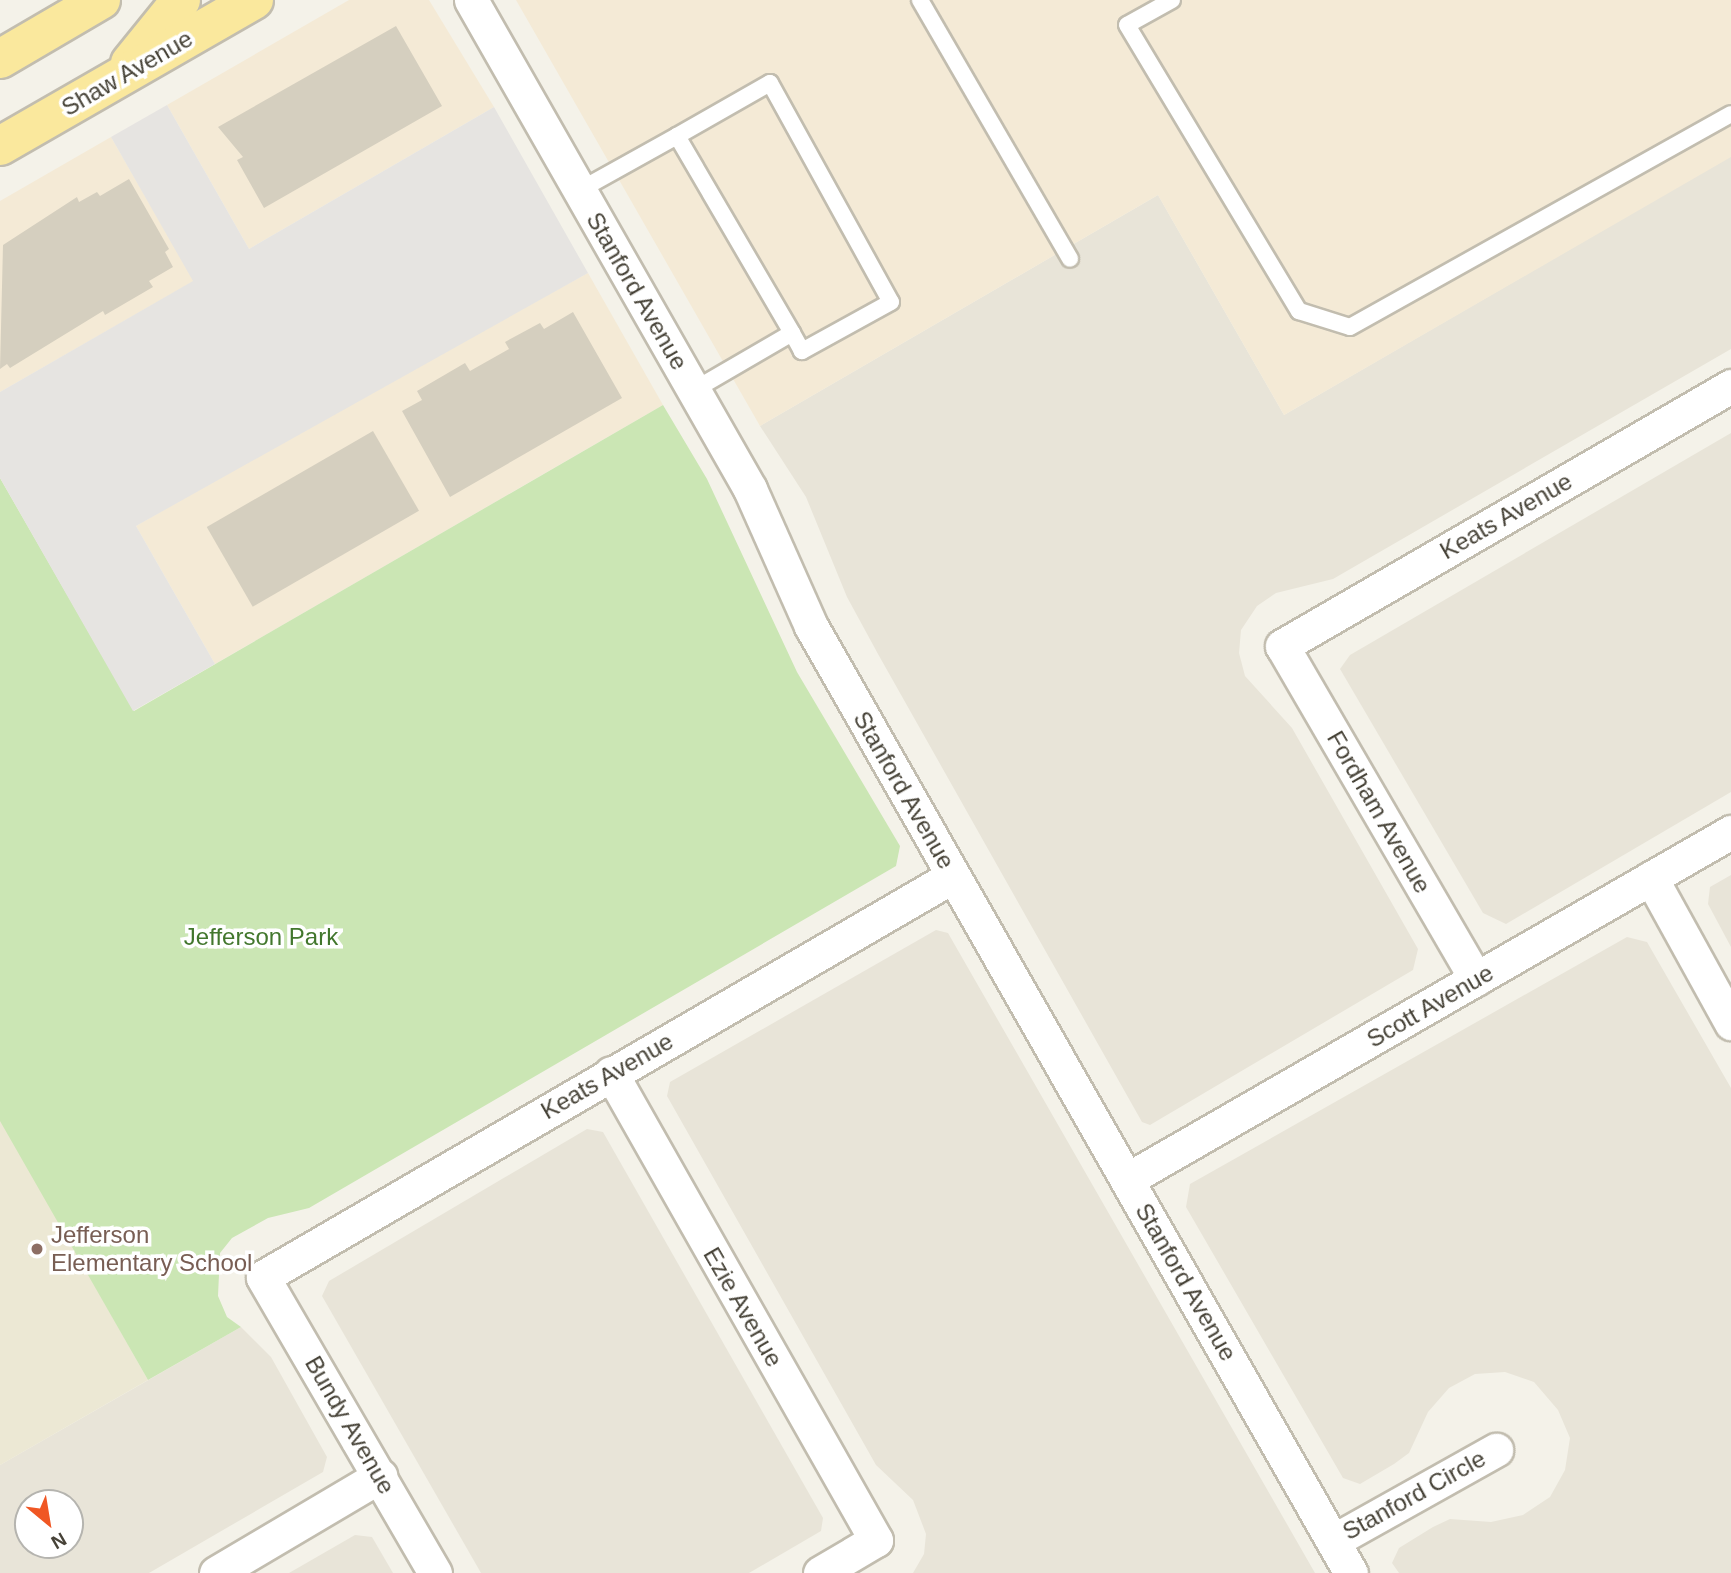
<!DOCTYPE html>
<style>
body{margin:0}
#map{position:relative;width:1731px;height:1573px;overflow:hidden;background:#f4f2e9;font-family:Arial,sans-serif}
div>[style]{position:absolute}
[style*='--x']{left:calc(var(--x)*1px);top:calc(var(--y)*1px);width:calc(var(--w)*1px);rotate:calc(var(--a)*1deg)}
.residential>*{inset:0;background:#e8e4d8}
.commercial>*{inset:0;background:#f4ead6}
.education>*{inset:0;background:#ece8d4}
.green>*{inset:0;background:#cbe6b4}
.parking>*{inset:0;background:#e6e4e1}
.building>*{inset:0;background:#d5cfbf;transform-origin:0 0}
.roads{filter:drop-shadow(2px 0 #c2bdaf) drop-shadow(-2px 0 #c2bdaf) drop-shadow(0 2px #c2bdaf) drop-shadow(0 -2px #c2bdaf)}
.lane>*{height:16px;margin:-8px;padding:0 8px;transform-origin:8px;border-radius:8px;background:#fff}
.street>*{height:33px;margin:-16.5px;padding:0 16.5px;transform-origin:16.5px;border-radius:16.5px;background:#fff}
.primary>*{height:38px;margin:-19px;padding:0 19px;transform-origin:19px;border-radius:19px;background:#fae89d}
.dots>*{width:19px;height:19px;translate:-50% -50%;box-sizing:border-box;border:4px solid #fff;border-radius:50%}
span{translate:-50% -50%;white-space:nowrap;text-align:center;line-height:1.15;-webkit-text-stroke:7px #fff;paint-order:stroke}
.street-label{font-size:24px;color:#474338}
.park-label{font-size:24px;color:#42772d}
.education-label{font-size:24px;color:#785e54}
.left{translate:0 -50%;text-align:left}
.north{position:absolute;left:14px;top:1489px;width:70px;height:70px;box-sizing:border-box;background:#fff;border:2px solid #b5b4af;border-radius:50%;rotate:150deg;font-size:19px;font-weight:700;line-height:28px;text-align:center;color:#474338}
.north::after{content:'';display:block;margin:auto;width:24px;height:32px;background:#f05724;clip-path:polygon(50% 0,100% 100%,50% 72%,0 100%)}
</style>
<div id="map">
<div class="residential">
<div style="clip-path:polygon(1731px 156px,1731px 349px,1333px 579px,1276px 593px,1257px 606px,1241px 630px,1239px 653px,1245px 676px,1292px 728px,1418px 949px,1413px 970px,1150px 1125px,1142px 1122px,878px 654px,847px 597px,806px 497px,760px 426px,1158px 195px,1284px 415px)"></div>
<div style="clip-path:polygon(1731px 433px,1731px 792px,1506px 924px,1483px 913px,1340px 669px,1350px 655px)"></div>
<div style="clip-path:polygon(1731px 875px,1731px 947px,1708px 904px,1710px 887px)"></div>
<div style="clip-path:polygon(936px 930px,948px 933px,1315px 1573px,913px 1573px,924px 1554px,926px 1534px,913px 1500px,876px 1465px,667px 1096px,670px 1082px)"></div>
<div style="clip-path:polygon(1627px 937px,1647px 942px,1731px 1088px,1731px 1573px,1399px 1573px,1392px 1563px,1399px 1548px,1433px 1527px,1450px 1519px,1491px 1522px,1523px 1515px,1550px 1497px,1565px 1470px,1570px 1438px,1558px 1410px,1534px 1382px,1505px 1372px,1475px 1374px,1449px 1388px,1428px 1412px,1409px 1453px,1394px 1464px,1360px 1484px,1343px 1478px,1186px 1207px,1190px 1184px)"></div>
<div style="clip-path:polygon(587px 1129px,603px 1132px,823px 1518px,821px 1531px,749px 1573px,481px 1573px,322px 1296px,329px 1281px)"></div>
<div style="clip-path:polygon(evenodd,241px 1327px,271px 1357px,327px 1457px,323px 1472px,149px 1573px,0 1573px,0 1465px,241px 1327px,28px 1503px,70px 1503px,70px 1545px,28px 1545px,28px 1503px)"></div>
<div style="clip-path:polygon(355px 1535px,372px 1537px,393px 1573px,289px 1573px)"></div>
</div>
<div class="commercial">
<div style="clip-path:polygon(349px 0,429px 0,494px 107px,249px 249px,167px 105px)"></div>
<div style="clip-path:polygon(516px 0,1731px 0,1731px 157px,1284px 415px,1158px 195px,760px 426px)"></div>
<div style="clip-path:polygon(111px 137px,194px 281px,0 392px,0 201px)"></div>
<div style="clip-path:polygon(588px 273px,663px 405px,215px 664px,136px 526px,364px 394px)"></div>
</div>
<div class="education">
<div style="clip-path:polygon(0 1118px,148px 1380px,0 1465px)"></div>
</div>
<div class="green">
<div style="clip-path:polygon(663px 405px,707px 479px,797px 672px,900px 846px,896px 866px,309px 1208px,268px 1218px,232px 1238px,220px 1253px,218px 1296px,227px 1317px,241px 1327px,148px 1380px,0 1121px,0 478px,134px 711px)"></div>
</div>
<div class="parking">
<div style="clip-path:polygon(167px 105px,249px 249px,494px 107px,588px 273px,136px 526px,215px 664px,133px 711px,0 478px,0 392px,193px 281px,111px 137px)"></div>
</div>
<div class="building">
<div style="clip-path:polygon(396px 26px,442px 106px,264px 208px,237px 160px,243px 157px,218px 127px)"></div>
<div style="clip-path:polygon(129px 179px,169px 249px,165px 252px,173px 267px,149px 281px,153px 287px,105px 315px,103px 311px,10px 368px,7px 364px,0 369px,3px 245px,77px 197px,79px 202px,97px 192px,100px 196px)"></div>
<div style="clip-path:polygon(573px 312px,622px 398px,450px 497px,402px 411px,422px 400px,417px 391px,465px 363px,470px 371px,509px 349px,505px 342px,540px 323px,544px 329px)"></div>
<div style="left:373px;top:431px;width:92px;height:192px;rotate:60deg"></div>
</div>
<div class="roads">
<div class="lane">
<div style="--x:920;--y:0;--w:299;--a:59.9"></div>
<div style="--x:1172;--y:0;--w:51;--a:150.9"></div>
<div style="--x:1127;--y:25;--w:334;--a:59"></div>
<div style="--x:1299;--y:311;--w:53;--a:17.4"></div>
<div style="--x:1350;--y:327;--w:436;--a:-29.2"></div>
<div style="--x:677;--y:136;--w:107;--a:-29.7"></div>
<div style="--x:770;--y:83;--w:250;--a:61.1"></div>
<div style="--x:891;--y:302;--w:102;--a:151.2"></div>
<div style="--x:802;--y:351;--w:21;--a:-119"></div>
<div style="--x:580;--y:190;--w:111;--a:-29.1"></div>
<div style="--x:677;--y:136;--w:228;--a:59.7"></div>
<div style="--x:792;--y:333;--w:113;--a:149.8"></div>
</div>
<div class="street">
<div style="--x:471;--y:0;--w:563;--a:60.29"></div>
<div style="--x:750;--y:489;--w:150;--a:66"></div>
<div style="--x:811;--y:626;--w:1090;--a:60.31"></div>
<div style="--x:1651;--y:878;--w:166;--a:61.1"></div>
<div style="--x:1476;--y:979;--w:385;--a:-120.2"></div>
<div style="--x:1282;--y:646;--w:519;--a:-30.07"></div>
<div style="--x:611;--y:1073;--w:537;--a:60.43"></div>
<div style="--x:876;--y:1540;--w:65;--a:149.5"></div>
<div style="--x:1128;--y:1179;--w:696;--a:-29.92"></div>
<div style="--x:1333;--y:1541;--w:187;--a:-29.2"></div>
<div style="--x:216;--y:1573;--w:191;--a:-30.6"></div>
<div style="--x:435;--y:1573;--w:342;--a:-120.2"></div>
<div style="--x:263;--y:1277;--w:798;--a:-30.16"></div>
</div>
<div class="primary">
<div style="--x:0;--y:59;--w:117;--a:-30.3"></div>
<div style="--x:130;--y:63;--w:81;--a:-51"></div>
<div style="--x:0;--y:146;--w:293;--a:-29.9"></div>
</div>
</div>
<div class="dots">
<div style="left:37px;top:1249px;background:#8d6e63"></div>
</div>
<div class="street-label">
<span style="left:127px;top:73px;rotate:-30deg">Shaw Avenue</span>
<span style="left:637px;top:291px;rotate:60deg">Stanford Avenue</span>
<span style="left:1506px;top:516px;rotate:-30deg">Keats Avenue</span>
<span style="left:904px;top:790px;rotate:60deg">Stanford Avenue</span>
<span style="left:1379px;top:812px;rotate:60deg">Fordham Avenue</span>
<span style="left:1430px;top:1006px;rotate:-30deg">Scott Avenue</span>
<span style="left:607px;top:1076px;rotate:-30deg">Keats Avenue</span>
<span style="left:1186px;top:1282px;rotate:60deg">Stanford Avenue</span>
<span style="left:743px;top:1307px;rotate:60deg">Ezie Avenue</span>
<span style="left:350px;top:1425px;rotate:60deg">Bundy Avenue</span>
<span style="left:1414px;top:1495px;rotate:-29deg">Stanford Circle</span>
</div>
<div class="park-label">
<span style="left:261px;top:937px">Jefferson Park</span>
</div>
<div class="education-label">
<span class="left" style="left:51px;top:1249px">Jefferson<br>Elementary School</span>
</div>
<div class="north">N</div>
</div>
